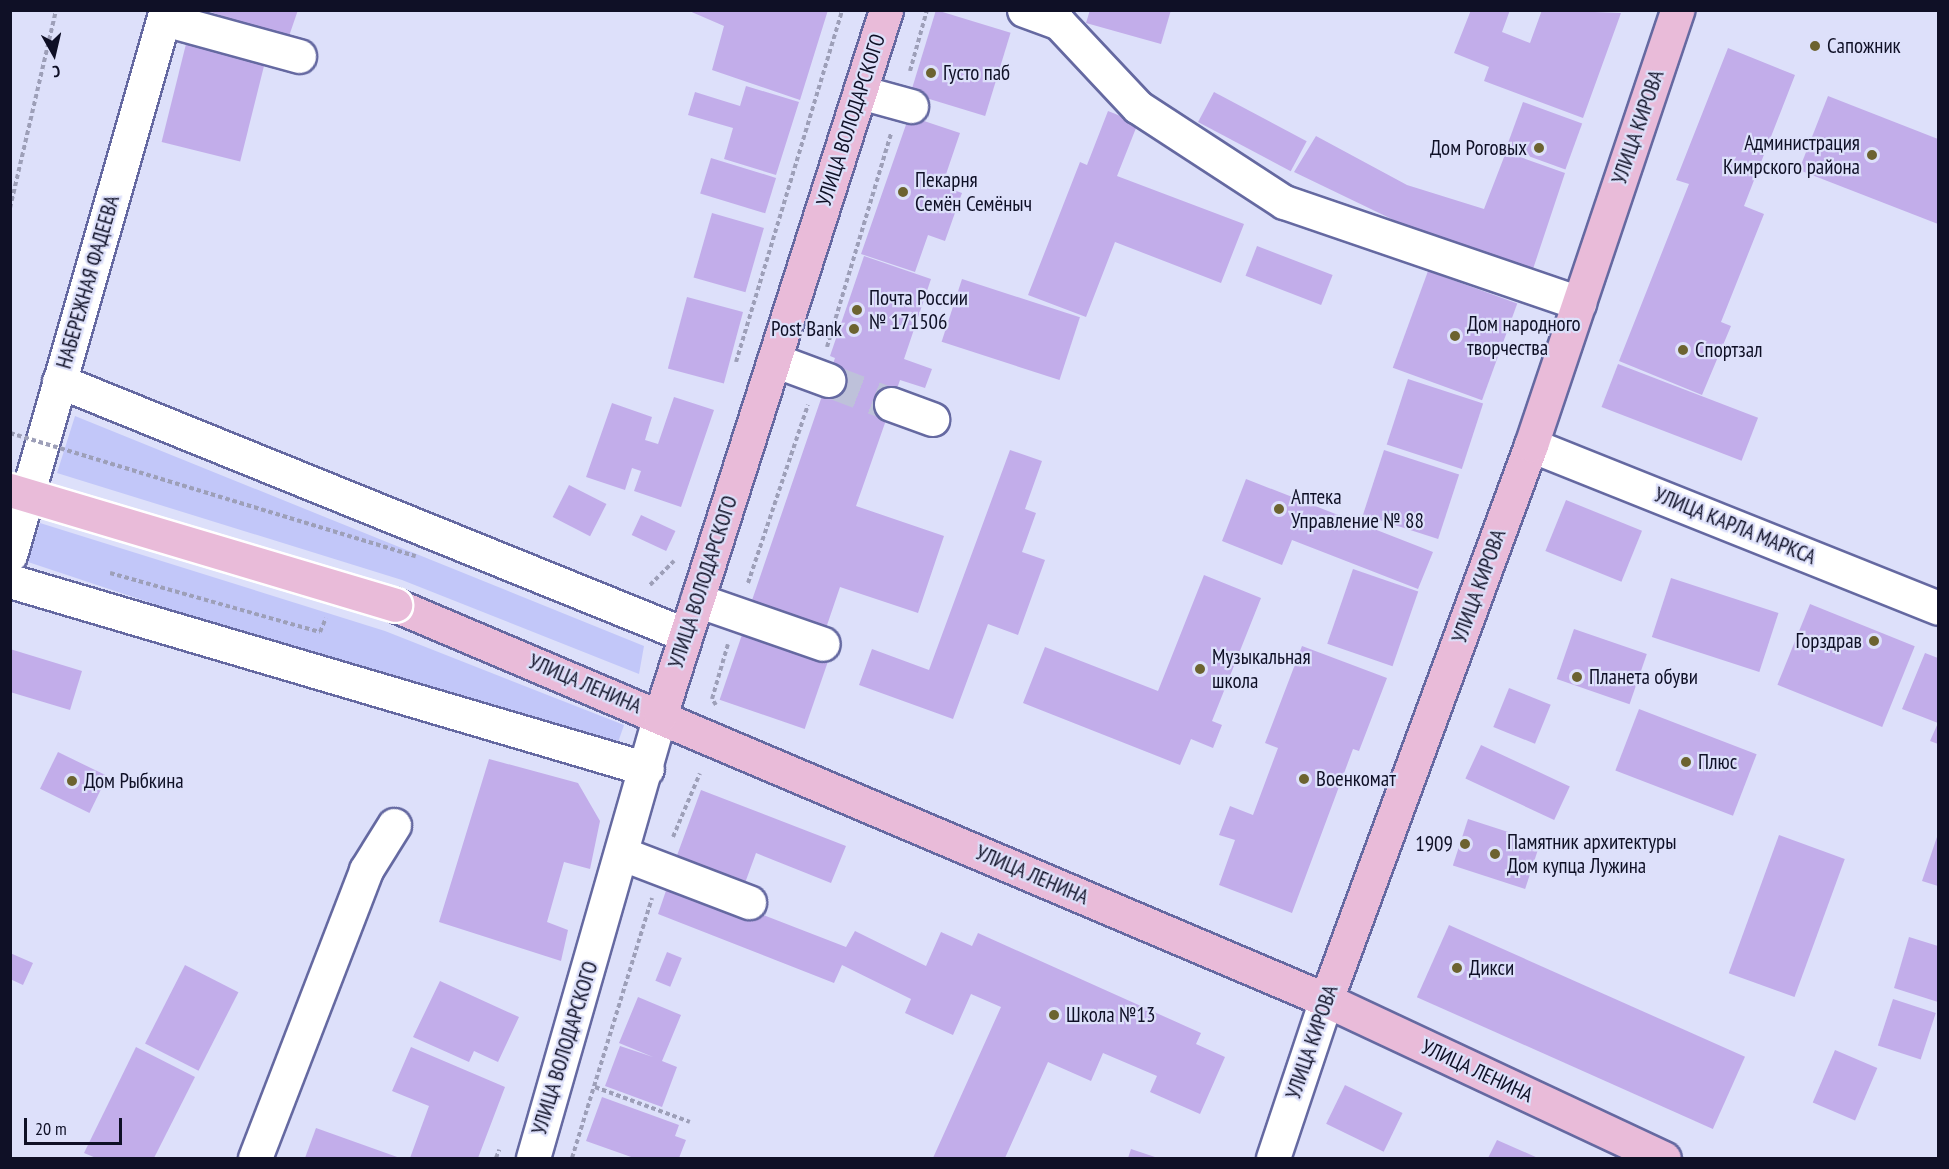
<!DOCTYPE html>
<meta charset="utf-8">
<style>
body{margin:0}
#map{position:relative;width:1949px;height:1169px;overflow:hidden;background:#dde0fa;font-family:"PT Sans Narrow",sans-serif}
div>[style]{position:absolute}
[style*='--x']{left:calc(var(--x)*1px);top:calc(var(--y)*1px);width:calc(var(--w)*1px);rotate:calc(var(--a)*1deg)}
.green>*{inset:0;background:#c2c7f9}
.building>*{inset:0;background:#c2adea;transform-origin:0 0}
.minor-tunnel>*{height:33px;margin-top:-16.5px;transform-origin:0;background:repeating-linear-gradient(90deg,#bec1da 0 33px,transparent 0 49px)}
.path>*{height:4px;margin-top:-2px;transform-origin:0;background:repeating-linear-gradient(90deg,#9d9fb8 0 4.5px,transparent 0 7.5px)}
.roads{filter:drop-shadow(2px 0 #6569a1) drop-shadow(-2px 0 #6569a1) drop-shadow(0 2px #6569a1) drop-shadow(0 -2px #6569a1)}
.minor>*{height:33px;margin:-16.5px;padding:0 16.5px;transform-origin:16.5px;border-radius:16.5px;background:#fff}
.major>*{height:33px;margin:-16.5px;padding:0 16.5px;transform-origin:16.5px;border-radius:16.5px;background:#e9bbd9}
.path-bridge>*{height:4px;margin-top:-2px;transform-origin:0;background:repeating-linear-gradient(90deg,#9d9fb8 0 4.5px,transparent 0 7.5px)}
.bridges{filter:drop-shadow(2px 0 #fff) drop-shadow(-2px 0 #fff) drop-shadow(0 2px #fff) drop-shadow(0 -2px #fff)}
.major-bridge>*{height:33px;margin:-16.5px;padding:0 16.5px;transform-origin:16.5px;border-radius:16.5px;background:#e9bbd9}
.dots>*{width:16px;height:16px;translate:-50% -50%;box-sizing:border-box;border:3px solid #dde0fa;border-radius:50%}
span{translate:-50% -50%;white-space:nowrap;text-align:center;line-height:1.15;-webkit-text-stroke:4.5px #dde0fa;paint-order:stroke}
.poi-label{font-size:21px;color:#0f1026}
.left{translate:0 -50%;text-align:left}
.right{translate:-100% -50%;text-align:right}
.street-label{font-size:21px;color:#0f1026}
.frame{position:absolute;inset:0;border:12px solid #0f1026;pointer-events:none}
.north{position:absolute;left:24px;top:24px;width:60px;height:60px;-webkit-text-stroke:4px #dde0fa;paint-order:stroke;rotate:172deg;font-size:16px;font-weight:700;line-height:24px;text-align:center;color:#0f1026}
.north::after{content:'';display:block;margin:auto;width:21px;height:27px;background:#0f1026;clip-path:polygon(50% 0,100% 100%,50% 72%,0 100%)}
.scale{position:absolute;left:24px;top:1118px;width:98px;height:27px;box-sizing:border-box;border:3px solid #0f1026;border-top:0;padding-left:8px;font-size:18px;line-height:21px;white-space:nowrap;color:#0f1026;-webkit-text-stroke:4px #dde0fa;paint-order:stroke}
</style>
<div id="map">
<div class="green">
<div style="clip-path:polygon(75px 416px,644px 646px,639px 674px,402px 580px,57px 473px)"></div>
<div style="clip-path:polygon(40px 523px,385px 631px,624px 725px,613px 757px,28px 562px)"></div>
</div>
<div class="building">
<div style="clip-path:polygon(205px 10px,298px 10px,288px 39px)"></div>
<div style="clip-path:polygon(687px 10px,828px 10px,800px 100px,712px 70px,724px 26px)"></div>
<div style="left:936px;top:10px;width:78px;height:87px;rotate:17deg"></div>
<div style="clip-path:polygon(1090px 10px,1171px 10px,1161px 44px,1086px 23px)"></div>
<div style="clip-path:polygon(1471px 10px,1510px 10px,1502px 32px,1530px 43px,1542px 10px,1621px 13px,1583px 118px,1484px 81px,1489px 67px,1454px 53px)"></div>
<div style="left:187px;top:40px;width:81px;height:105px;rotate:14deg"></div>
<div style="clip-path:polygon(1728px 48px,1795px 75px,1744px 206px,1764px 214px,1721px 322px,1731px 326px,1702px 395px,1619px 361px,1689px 184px,1676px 180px)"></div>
<div style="clip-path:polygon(746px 86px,799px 102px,776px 175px,724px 159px,733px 128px,688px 115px,695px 92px,740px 106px)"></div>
<div style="left:1214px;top:92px;width:105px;height:34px;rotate:28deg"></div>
<div style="clip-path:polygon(1828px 96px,1938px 139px,1938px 224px,1799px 170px)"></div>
<div style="left:1523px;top:102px;width:63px;height:49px;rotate:20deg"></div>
<div style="clip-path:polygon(1108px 111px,1138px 123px,1117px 176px,1244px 224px,1221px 283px,1115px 242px,1086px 317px,1028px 295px,1080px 162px,1087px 165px)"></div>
<div style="clip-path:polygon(909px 116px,960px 133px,942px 186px,962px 193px,945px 241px,928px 235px,915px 272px,861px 254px)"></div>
<div style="clip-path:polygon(1316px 136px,1407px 185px,1484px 209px,1506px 152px,1565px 173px,1532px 272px,1402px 224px,1294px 172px)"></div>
<div style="left:711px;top:158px;width:68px;height:37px;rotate:17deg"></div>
<div style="left:712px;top:213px;width:54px;height:67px;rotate:16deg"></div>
<div style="left:1257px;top:246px;width:81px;height:32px;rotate:21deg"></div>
<div style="clip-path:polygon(864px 256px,931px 279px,904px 359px,932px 369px,925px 388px,900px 380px,856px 506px,944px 536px,918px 613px,840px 587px,824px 634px,749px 609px,835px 358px,830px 356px)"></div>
<div style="left:1428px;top:271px;width:95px;height:103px;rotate:20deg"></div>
<div style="left:962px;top:279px;width:124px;height:66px;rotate:18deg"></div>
<div style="left:687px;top:297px;width:58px;height:74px;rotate:15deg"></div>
<div style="left:1618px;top:364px;width:150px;height:46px;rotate:21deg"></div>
<div style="left:1408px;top:379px;width:79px;height:69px;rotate:18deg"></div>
<div style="clip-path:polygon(674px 397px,714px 410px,681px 507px,634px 491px,641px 471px,632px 468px,625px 490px,586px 477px,612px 403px,652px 417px,645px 440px,658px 444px)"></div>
<div style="clip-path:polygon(1010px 450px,1042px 461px,1025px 509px,1036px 513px,1022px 552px,1045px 560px,1018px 635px,988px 624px,953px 719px,859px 685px,872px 649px,929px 670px)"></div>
<div style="left:1384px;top:450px;width:79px;height:68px;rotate:18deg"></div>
<div style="clip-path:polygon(1246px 479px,1433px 552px,1418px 589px,1292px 540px,1282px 565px,1222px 541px)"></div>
<div style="left:569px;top:485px;width:42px;height:36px;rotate:27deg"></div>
<div style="left:1566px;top:500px;width:82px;height:55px;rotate:22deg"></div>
<div style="left:641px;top:515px;width:38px;height:22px;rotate:25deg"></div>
<div style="left:1353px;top:569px;width:69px;height:79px;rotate:19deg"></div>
<div style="clip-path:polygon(1204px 575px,1261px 598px,1212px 721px,1222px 725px,1213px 748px,1191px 739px,1180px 765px,1023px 703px,1045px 647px,1158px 691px)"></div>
<div style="left:1671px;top:578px;width:113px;height:62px;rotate:18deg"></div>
<div style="left:1810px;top:604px;width:113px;height:87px;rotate:22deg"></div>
<div style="left:745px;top:626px;width:90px;height:78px;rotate:19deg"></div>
<div style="left:1574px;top:629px;width:77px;height:53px;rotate:19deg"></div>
<div style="clip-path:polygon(1302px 646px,1387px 678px,1359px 751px,1353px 749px,1292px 913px,1219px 885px,1235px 840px,1219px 835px,1230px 806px,1253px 815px,1278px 748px,1265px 743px)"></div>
<div style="clip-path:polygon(10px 649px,82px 671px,70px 710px,10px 692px)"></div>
<div style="clip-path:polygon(1925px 653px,1938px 658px,1938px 744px,1930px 741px,1938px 723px,1902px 709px)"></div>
<div style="left:1509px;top:688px;width:45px;height:42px;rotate:22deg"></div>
<div style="left:1639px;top:709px;width:126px;height:66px;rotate:21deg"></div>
<div style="left:1481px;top:745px;width:98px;height:37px;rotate:25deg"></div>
<div style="left:58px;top:752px;width:55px;height:41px;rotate:26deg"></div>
<div style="clip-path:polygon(489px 759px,578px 783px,600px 821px,590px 869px,564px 862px,547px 922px,568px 930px,561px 961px,439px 922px)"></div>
<div style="clip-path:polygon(701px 790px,846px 846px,831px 883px,756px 853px,741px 894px,672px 869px)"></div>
<div style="left:1468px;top:819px;width:76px;height:49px;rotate:18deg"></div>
<div style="clip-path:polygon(1938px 834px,1938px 886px,1922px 881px)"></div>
<div style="left:1779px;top:835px;width:70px;height:147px;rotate:20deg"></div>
<div style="clip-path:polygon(670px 879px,846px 947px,855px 931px,926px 966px,941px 932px,972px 946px,978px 933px,1201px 1033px,1196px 1044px,1225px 1057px,1200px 1114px,1150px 1092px,1157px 1076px,1103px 1053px,1091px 1081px,1048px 1062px,1005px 1158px,933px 1158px,1001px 1007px,971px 994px,953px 1035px,905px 1013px,911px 999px,842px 965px,834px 983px,658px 914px)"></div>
<div style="left:1449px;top:925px;width:324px;height:79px;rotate:24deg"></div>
<div style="clip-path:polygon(1909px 937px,1938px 946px,1938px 1002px,1894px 988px)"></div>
<div style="left:667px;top:952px;width:16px;height:31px;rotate:22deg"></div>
<div style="clip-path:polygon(10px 953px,33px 963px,23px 985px,10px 979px)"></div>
<div style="left:185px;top:965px;width:60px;height:88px;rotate:27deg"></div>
<div style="clip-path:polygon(440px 981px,519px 1017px,498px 1062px,474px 1051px,469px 1062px,413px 1037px)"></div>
<div style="clip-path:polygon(638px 997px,681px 1015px,662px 1061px,677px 1067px,662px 1107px,605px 1086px,620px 1046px,653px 1057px,619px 1043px)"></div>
<div style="left:1893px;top:999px;width:45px;height:49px;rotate:18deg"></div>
<div style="clip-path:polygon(136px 1047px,195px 1077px,154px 1158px,96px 1158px,84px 1153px)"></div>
<div style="clip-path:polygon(411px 1047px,505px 1087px,478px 1158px,410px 1158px,429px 1106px,392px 1091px)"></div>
<div style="left:1835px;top:1050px;width:46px;height:57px;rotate:23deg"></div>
<div style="left:1345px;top:1085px;width:64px;height:43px;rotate:26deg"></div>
<div style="clip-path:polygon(602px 1097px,679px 1125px,675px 1136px,686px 1140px,679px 1158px,634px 1158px,586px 1141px)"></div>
<div style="clip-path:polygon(316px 1128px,400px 1158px,305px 1158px)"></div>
<div style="clip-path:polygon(1497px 1140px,1538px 1158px,1488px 1158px)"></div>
<div style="clip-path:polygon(1131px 1149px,1158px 1158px,1128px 1158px)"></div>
</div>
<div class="minor-tunnel">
<div style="--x:828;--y:380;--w:67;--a:20.9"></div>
</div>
<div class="path">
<div style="--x:910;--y:71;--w:63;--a:-74.4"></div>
<div style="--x:10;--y:208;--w:203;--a:-76.9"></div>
<div style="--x:827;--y:347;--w:223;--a:-73.3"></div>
<div style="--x:736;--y:362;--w:368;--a:-73.2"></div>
<div style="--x:110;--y:573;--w:218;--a:15.7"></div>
<div style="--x:320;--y:632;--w:15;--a:-67"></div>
<div style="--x:748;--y:583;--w:188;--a:-71.4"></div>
<div style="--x:650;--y:585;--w:34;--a:-45"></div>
<div style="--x:716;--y:705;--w:7;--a:-124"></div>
<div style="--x:712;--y:699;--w:57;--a:-73.8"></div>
<div style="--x:673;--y:837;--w:69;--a:-67.1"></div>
<div style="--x:595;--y:1087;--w:101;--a:20.2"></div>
<div style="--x:496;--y:1158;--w:9;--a:-69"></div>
<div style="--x:572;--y:1158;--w:272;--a:-72.9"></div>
</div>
<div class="roads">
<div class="minor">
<div style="--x:1024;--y:10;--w:37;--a:20"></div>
<div style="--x:1059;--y:23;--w:115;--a:46.8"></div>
<div style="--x:1138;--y:107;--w:174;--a:33.1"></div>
<div style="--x:1284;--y:202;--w:312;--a:18.9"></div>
<div style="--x:164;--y:19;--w:140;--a:15.3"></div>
<div style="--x:860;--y:92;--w:53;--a:15.4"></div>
<div style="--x:774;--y:360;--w:58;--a:20.3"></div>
<div style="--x:59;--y:381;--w:676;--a:22.05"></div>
<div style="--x:891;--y:404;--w:44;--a:20.1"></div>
<div style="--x:1531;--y:445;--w:438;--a:21.8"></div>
<div style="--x:10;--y:555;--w:567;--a:-74.03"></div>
<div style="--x:10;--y:581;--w:664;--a:16.44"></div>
<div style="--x:697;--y:600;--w:133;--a:19.2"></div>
<div style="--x:623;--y:854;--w:135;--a:20.9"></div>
<div style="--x:255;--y:1158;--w:309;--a:-68.9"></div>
<div style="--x:366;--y:870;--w:53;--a:-58.1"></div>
<div style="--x:533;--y:1158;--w:460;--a:-74"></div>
<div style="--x:1273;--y:1158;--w:167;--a:-71.5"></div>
</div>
<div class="major">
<div style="--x:395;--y:605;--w:1011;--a:22.99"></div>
<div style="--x:1326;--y:1000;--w:373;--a:25.1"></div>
<div style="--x:660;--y:716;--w:741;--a:-72.25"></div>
<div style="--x:1326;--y:1000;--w:592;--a:-69.73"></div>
<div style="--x:1531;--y:445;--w:459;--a:-71.4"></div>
</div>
</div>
<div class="path-bridge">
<div style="--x:10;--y:433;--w:424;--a:16.9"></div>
</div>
<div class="bridges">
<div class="major-bridge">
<div style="--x:10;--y:490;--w:402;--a:16.6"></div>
</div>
</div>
<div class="dots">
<div style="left:1815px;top:46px;background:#6c6330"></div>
<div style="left:931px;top:73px;background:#6c6330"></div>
<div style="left:1539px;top:148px;background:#6c6330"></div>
<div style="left:1872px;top:155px;background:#6c6330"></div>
<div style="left:903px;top:192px;background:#6c6330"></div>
<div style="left:857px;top:310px;background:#6c6330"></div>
<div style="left:854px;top:329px;background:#6c6330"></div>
<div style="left:1455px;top:336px;background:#6c6330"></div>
<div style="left:1683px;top:350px;background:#6c6330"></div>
<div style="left:1279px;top:509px;background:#6c6330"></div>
<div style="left:1874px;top:641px;background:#6c6330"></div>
<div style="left:1200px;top:669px;background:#6c6330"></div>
<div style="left:1577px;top:677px;background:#6c6330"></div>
<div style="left:1686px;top:762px;background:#6c6330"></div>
<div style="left:1304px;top:779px;background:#6c6330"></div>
<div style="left:72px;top:781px;background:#6c6330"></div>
<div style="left:1465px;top:844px;background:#6c6330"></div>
<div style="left:1495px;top:854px;background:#6c6330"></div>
<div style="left:1457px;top:968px;background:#6c6330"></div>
<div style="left:1054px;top:1015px;background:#6c6330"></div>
</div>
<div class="poi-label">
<span class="left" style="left:1827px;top:46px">Сапожник</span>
<span class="left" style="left:943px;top:73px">Густо паб</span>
<span class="right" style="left:1860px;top:155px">Администрация<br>Кимрского района</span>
<span class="right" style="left:1527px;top:148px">Дом Роговых</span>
<span class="left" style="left:915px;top:192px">Пекарня<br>Семён Семёныч</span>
<span class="left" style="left:869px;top:310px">Почта России<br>№ 171506</span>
<span class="left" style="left:1467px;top:336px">Дом народного<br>творчества</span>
<span class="right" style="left:842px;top:329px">Post Bank</span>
<span class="left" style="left:1695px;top:350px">Спортзал</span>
<span class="left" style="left:1291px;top:509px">Аптека<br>Управление № 88</span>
<span class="right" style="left:1862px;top:641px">Горздрав</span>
<span class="left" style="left:1212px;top:669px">Музыкальная<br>школа</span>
<span class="left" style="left:1589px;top:677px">Планета обуви</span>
<span class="left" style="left:1698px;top:762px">Плюс</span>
<span class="left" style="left:1316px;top:779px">Военкомат</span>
<span class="left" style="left:84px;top:781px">Дом Рыбкина</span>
<span class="left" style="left:1507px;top:854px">Памятник архитектуры<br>Дом купца Лужина</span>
<span class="right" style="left:1453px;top:844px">1909</span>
<span class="left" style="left:1469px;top:968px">Дикси</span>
<span class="left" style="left:1066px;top:1015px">Школа №13</span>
</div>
<div class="street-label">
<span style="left:851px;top:120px;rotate:-72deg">УЛИЦА ВОЛОДАРСКОГО</span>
<span style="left:1638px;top:127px;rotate:-71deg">УЛИЦА КИРОВА</span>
<span style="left:88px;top:282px;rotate:-74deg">НАБЕРЕЖНАЯ ФАДЕЕВА</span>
<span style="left:1735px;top:526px;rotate:22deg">УЛИЦА КАРЛА МАРКСА</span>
<span style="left:703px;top:582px;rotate:-72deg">УЛИЦА ВОЛОДАРСКОГО</span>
<span style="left:1479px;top:586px;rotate:-70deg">УЛИЦА КИРОВА</span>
<span style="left:585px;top:684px;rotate:23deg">УЛИЦА ЛЕНИНА</span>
<span style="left:1032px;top:875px;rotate:23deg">УЛИЦА ЛЕНИНА</span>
<span style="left:1312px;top:1042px;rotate:-71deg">УЛИЦА КИРОВА</span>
<span style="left:565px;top:1048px;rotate:-73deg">УЛИЦА ВОЛОДАРСКОГО</span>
<span style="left:1477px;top:1071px;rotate:25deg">УЛИЦА ЛЕНИНА</span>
</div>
<div class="frame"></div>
<div class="north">С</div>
<div class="scale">20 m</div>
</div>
